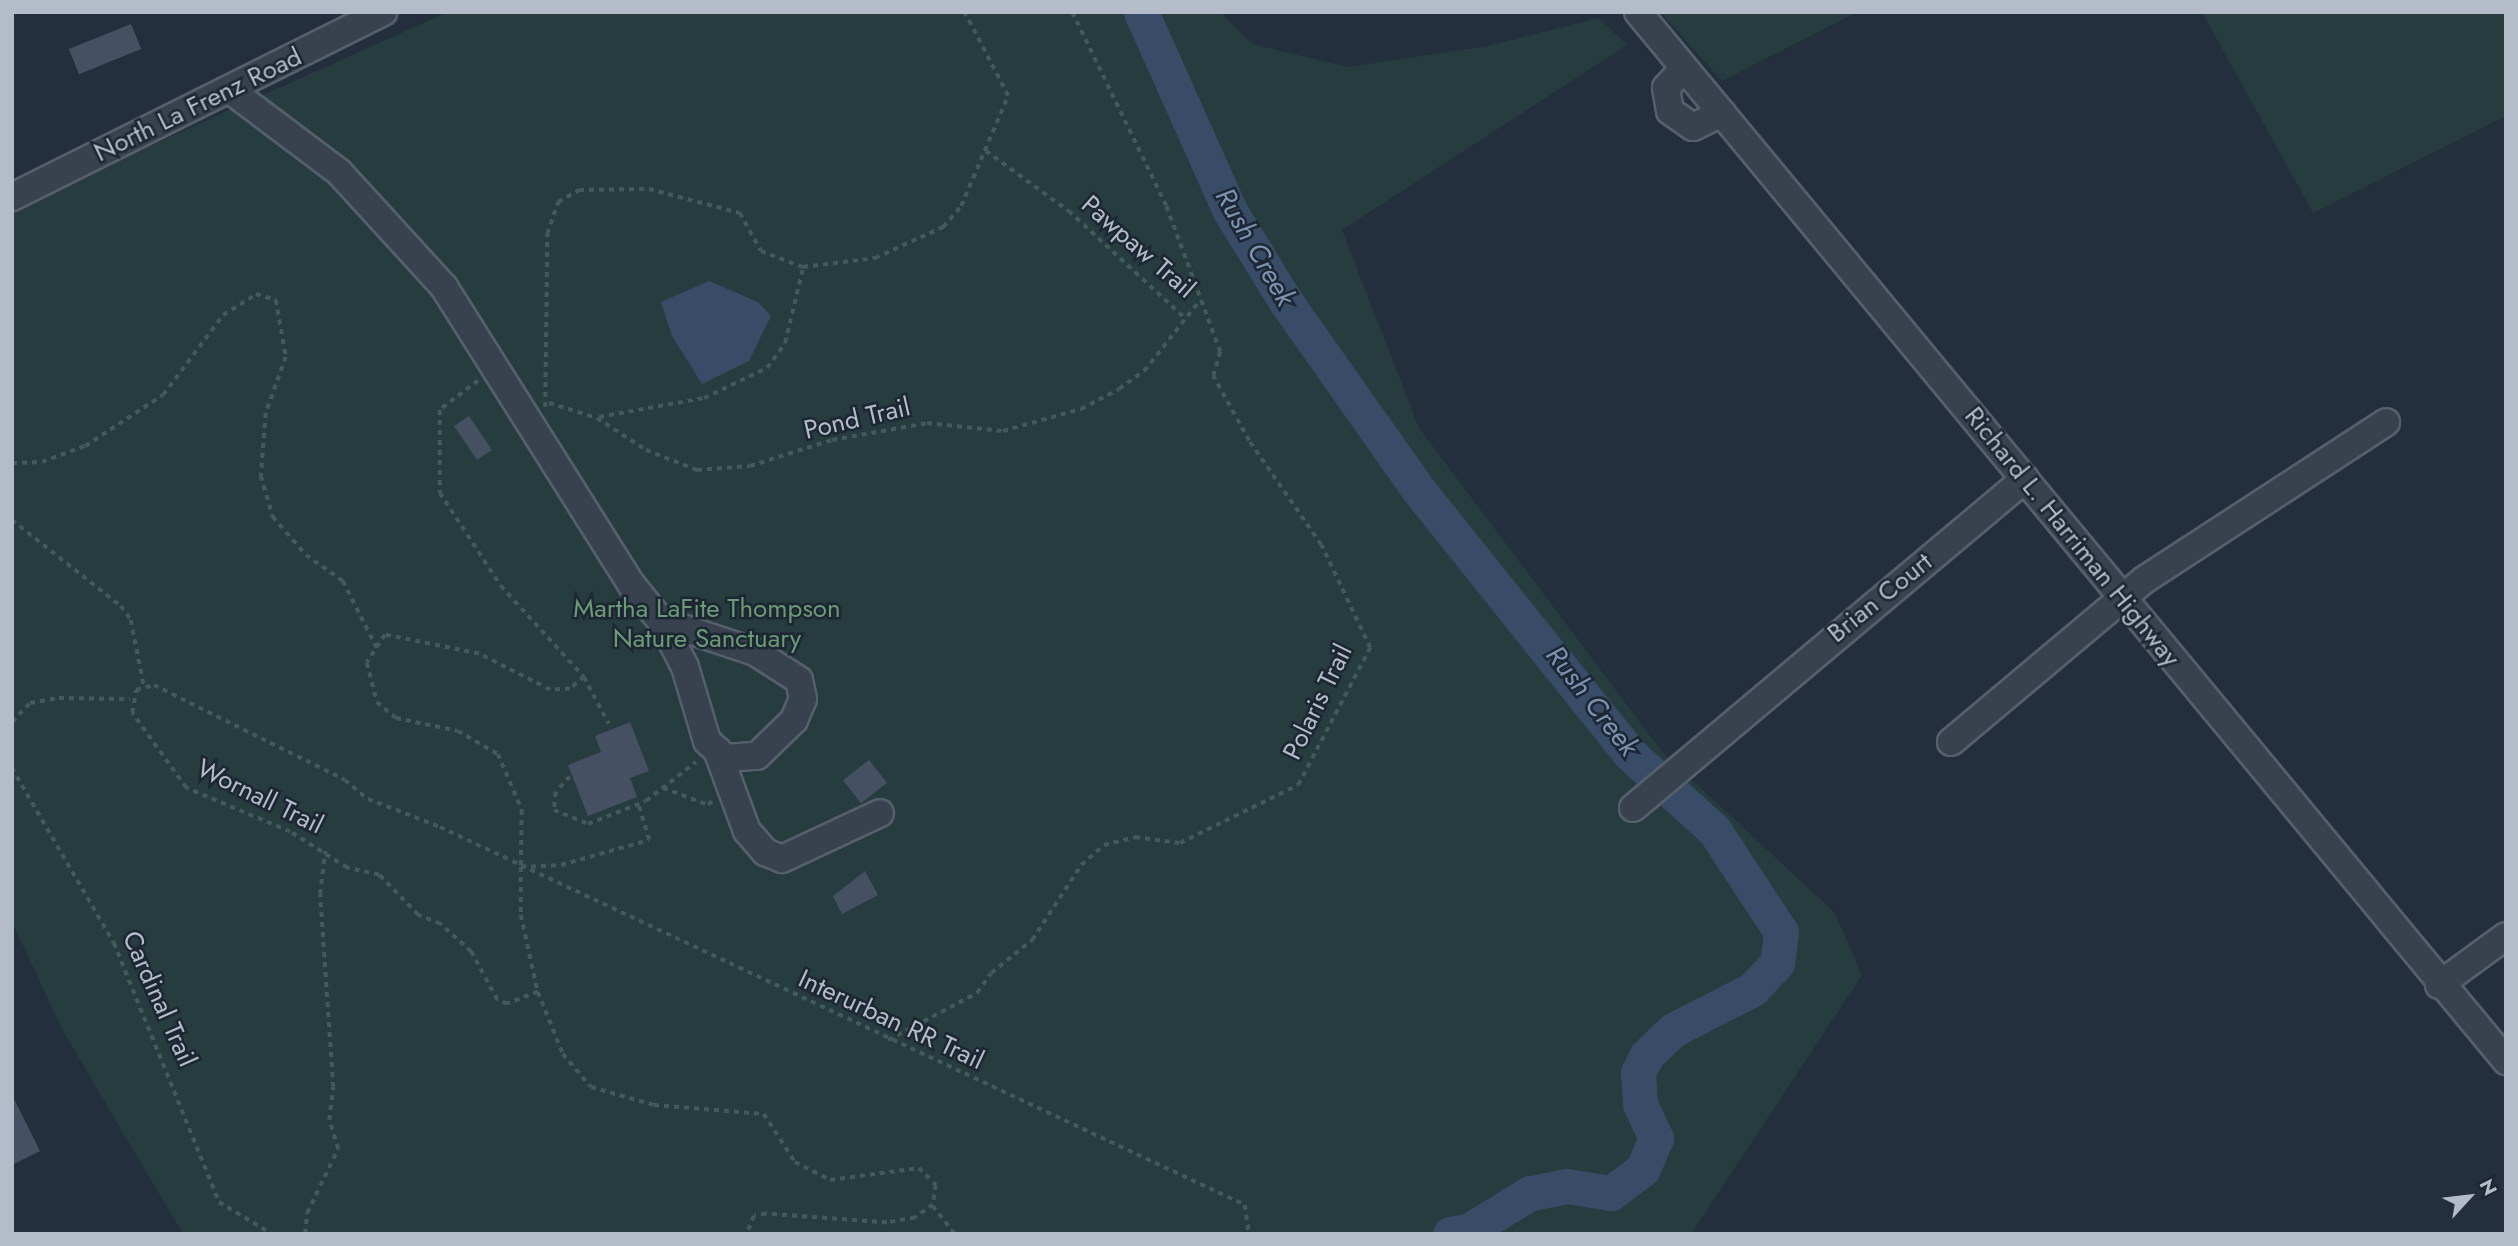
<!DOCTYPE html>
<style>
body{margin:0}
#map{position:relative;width:2518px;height:1246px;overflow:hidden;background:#242f3e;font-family:Jost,sans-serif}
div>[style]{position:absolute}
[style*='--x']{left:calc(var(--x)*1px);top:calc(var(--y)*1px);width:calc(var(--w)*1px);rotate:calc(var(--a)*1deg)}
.green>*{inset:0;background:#263c3f}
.water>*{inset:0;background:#394c67}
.river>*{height:35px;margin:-17.5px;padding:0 17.5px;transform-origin:17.5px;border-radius:17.5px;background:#394c67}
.building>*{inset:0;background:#455162;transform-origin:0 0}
.path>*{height:3.5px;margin-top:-1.75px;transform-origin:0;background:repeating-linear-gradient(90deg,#44595c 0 5px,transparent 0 10px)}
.roads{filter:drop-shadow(2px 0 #565f6c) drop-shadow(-2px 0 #565f6c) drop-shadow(0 2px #565f6c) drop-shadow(0 -2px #565f6c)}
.minor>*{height:26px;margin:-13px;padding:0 13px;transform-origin:13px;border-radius:13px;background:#38414e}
span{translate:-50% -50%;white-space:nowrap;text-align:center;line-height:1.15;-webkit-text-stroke:5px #1d2633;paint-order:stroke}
.street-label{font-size:26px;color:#b4bcc9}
.park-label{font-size:26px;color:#6b9a76}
.water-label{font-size:28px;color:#7c92b1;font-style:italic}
.frame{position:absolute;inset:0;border:14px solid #b4bcc9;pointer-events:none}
.north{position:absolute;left:2434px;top:1162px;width:70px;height:70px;-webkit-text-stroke:5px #1d2633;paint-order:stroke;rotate:63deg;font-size:19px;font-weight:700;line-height:28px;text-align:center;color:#b4bcc9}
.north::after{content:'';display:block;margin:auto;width:24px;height:32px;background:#b4bcc9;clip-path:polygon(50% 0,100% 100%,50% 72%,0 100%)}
</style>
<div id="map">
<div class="green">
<div style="clip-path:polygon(448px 12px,1220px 12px,1252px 44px,1347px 67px,1488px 46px,1599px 18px,1627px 45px,1342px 230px,1419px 428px,1663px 753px,1835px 913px,1862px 975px,1691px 1234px,183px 1234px,63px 1031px,12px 922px,12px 208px)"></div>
<div style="clip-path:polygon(1660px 12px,1857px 12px,1722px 81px)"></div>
<div style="clip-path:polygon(2202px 12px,2506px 12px,2506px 116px,2313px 213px)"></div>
</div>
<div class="water">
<div style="clip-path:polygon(709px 281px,758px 302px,771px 316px,749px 361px,702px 384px,672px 336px,661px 302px)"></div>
</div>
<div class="river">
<div style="--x:1141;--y:12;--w:218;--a:65.9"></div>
<div style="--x:1230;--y:211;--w:107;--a:58.4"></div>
<div style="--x:1286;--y:302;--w:228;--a:54.8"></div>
<div style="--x:1417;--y:488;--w:339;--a:51.3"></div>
<div style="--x:1629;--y:753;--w:115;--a:42.2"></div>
<div style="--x:1714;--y:830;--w:122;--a:56.7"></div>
<div style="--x:1781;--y:932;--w:31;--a:97"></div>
<div style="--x:1777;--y:963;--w:35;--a:133"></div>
<div style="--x:1753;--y:989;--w:90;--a:152.9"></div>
<div style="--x:1673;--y:1030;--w:37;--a:136"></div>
<div style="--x:1646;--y:1056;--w:19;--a:115"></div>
<div style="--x:1638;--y:1073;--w:31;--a:86"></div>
<div style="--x:1640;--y:1104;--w:38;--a:65"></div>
<div style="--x:1656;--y:1138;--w:34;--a:113"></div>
<div style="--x:1643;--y:1169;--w:40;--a:143"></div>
<div style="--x:1611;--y:1193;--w:45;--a:-171"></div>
<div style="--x:1567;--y:1186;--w:38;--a:169"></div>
<div style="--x:1530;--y:1193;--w:73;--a:148.5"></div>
<div style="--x:1468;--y:1231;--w:18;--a:171"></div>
</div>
<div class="building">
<div style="left:131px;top:24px;width:27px;height:67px;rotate:68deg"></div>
<div style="left:469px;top:416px;width:41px;height:18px;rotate:56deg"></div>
<div style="clip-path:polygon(630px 722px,649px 771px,630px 778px,637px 797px,588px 816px,568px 765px,601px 752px,595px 736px)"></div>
<div style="left:869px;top:760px;width:29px;height:33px;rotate:52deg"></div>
<div style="clip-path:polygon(865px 871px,878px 895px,842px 914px,833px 896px)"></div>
<div style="clip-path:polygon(12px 1095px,40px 1151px,12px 1165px)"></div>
</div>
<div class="path">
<div style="--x:986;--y:151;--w:102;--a:35.9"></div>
<div style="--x:1069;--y:211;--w:156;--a:42.7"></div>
<div style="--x:478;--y:381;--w:48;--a:142.7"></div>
<div style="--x:440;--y:410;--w:83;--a:90"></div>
<div style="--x:440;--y:493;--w:111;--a:56.7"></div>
<div style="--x:501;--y:586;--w:123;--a:47.6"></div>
<div style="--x:584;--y:677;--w:53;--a:62"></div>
<div style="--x:549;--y:403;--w:50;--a:17.4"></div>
<div style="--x:597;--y:418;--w:59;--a:33.1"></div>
<div style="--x:646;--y:450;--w:55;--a:21.4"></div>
<div style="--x:697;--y:470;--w:53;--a:-4.3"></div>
<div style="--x:750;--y:466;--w:86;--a:-17.6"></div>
<div style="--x:832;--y:440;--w:97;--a:-10.1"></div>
<div style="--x:927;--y:423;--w:76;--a:6"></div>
<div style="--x:1003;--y:431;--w:81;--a:-15.8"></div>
<div style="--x:1081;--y:409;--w:43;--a:-27.8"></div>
<div style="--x:1119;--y:389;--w:31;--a:-36"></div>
<div style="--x:1144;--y:371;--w:90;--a:-51.7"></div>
<div style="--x:545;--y:407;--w:173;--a:-89.3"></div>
<div style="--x:547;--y:234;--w:34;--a:-71"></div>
<div style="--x:558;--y:202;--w:24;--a:-30"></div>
<div style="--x:579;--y:190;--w:70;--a:-0.8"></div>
<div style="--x:649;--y:189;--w:94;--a:14.8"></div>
<div style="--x:740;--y:213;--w:43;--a:61.1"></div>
<div style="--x:761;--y:251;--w:45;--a:20.9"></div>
<div style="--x:803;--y:267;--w:73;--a:-7.1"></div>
<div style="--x:875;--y:258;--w:75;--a:-24.5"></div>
<div style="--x:943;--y:227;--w:28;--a:-49"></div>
<div style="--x:961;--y:206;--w:120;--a:-66.9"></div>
<div style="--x:1008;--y:96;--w:95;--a:-117.6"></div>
<div style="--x:599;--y:417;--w:107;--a:-10.3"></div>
<div style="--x:704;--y:398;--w:70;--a:-25.5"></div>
<div style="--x:767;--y:368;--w:31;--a:-54"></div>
<div style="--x:785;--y:343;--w:78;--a:-76.7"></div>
<div style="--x:12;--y:463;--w:30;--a:-2"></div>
<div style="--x:42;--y:462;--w:46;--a:-20.4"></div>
<div style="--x:85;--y:446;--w:93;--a:-33.2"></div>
<div style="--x:163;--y:395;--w:100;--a:-53.1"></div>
<div style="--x:223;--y:315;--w:39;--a:-32"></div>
<div style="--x:256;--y:294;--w:21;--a:17"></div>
<div style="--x:276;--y:300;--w:58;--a:80"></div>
<div style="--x:286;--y:357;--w:59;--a:109.7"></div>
<div style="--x:266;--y:413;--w:63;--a:94.5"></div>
<div style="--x:261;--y:476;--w:43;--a:73.7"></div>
<div style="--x:273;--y:517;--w:50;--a:49"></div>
<div style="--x:306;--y:555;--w:45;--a:35.1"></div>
<div style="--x:343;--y:581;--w:75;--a:63.1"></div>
<div style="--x:12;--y:520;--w:139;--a:38.3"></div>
<div style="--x:121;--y:606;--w:17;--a:54"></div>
<div style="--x:131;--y:620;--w:67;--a:78.9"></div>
<div style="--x:584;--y:677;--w:18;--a:139"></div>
<div style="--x:570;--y:689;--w:20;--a:177"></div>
<div style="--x:550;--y:690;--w:80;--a:-153.1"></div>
<div style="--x:479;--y:654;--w:96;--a:-168.6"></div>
<div style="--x:385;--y:635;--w:33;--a:123"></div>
<div style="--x:367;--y:663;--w:40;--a:75.6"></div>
<div style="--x:377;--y:702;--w:25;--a:40"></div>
<div style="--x:396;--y:718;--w:63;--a:11.8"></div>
<div style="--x:458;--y:731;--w:46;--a:29.9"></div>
<div style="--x:498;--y:754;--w:61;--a:66.8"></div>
<div style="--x:522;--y:810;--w:57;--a:91"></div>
<div style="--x:521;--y:867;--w:40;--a:-2.9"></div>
<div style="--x:561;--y:865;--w:91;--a:-15.9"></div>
<div style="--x:649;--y:840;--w:37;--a:-107"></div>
<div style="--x:12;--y:722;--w:26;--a:-47"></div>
<div style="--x:30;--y:703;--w:29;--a:-10"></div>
<div style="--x:59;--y:698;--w:71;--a:0.8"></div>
<div style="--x:12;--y:768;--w:203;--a:59.8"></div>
<div style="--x:114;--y:943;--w:279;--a:67.9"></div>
<div style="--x:219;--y:1202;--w:62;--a:31.1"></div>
<div style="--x:570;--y:777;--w:21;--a:133"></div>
<div style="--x:556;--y:792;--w:18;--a:96"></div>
<div style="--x:554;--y:810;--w:37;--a:22"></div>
<div style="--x:588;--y:824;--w:62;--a:-21.6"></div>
<div style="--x:646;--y:801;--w:63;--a:-38"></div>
<div style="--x:663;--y:788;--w:48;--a:20.7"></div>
<div style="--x:708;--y:805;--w:7;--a:-45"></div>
<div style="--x:521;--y:867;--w:48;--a:90"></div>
<div style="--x:521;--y:915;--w:79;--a:77.6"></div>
<div style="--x:538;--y:992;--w:67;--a:68"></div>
<div style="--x:563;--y:1054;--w:43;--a:49.7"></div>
<div style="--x:591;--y:1087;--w:66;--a:15.9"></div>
<div style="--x:654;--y:1105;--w:110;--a:4.7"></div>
<div style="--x:764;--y:1114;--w:57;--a:57.1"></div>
<div style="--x:795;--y:1162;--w:39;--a:27"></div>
<div style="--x:830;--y:1180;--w:90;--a:-7.7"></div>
<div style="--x:919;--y:1168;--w:24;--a:45"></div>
<div style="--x:936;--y:1185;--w:20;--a:99"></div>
<div style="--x:933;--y:1205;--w:22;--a:144"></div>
<div style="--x:915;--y:1218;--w:28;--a:170"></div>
<div style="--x:887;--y:1223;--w:121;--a:-175.7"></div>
<div style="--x:766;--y:1214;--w:12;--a:171"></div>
<div style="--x:754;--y:1216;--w:19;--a:111"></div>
<div style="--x:538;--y:992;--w:33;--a:159"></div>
<div style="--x:507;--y:1004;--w:11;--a:-158"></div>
<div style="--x:497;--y:1000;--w:55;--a:-118.4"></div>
<div style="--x:471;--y:952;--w:42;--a:-137.9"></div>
<div style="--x:440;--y:924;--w:24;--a:-158"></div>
<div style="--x:418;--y:915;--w:56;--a:-134.3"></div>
<div style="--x:379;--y:875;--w:33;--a:-168"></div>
<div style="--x:347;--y:868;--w:67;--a:-147.7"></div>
<div style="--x:290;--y:832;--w:113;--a:-157.1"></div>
<div style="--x:186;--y:788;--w:92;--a:-125.8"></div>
<div style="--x:132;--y:713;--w:23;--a:-80"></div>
<div style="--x:136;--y:690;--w:19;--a:-16"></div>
<div style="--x:154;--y:685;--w:213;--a:26.4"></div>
<div style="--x:345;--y:780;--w:30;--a:40"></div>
<div style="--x:368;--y:799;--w:77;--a:21.3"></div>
<div style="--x:440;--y:827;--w:889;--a:25.15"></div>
<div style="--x:1245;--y:1205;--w:29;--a:82"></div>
<div style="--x:888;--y:1040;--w:101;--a:-27.8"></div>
<div style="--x:977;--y:993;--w:24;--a:-55"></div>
<div style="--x:991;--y:973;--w:53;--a:-38.8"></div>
<div style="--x:1032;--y:940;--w:90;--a:-56.8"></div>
<div style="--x:1081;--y:865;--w:30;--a:-41"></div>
<div style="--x:1104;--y:845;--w:32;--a:-14"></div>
<div style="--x:1135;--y:837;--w:45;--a:7.6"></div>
<div style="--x:1180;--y:843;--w:131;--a:-26.2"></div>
<div style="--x:1298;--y:785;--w:155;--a:-62.3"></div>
<div style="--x:1370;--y:648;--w:114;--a:-115.4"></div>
<div style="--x:1321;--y:545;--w:126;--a:-124.7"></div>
<div style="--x:1249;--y:441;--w:74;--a:-119"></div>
<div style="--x:1213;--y:376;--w:25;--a:-74"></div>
<div style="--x:1220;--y:352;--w:156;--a:-110.3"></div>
<div style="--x:1166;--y:206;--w:216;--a:-115.9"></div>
<div style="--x:933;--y:1206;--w:36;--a:52"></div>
<div style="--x:305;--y:1234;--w:21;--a:-85"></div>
<div style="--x:307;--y:1213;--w:71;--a:-64.2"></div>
<div style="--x:338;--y:1149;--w:30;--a:-107"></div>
<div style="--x:329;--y:1120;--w:33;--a:-83"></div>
<div style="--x:333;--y:1087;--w:193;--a:-93.9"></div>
<div style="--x:320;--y:894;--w:43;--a:-83.4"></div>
</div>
<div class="roads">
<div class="minor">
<div style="--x:1638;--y:12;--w:1362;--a:50.39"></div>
<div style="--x:1684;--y:68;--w:27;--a:132"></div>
<div style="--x:1666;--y:88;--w:23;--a:80"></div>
<div style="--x:1670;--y:111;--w:28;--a:35"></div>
<div style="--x:1693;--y:127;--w:32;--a:-26"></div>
<div style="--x:230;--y:90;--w:136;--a:37"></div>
<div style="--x:339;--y:172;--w:156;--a:47.6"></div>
<div style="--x:444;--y:287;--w:351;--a:57.8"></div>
<div style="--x:631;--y:584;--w:48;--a:51"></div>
<div style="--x:661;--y:621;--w:52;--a:62.4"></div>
<div style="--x:685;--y:667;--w:77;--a:73.4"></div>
<div style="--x:707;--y:741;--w:25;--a:43"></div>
<div style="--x:725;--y:758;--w:32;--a:-4"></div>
<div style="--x:757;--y:756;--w:52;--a:-44.2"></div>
<div style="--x:794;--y:720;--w:23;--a:-67"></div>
<div style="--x:803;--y:699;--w:19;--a:-102"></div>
<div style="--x:799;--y:680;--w:52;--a:-147.5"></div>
<div style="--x:755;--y:652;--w:99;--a:-161.7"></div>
<div style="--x:12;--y:197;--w:415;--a:-26.5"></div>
<div style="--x:1951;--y:742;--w:252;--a:-40"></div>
<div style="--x:2144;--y:580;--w:289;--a:-33.1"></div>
<div style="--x:717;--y:750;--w:86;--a:69.7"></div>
<div style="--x:747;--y:831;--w:28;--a:49"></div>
<div style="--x:765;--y:852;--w:18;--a:22"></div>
<div style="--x:782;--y:859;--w:108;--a:-25.1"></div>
<div style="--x:1633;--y:808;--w:512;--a:-40.01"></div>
<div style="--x:2439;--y:985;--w:83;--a:-36.2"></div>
</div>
</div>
<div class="street-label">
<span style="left:198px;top:105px;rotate:-26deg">North La Frenz Road</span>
<span style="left:1138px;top:247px;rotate:41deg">Pawpaw Trail</span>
<span style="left:857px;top:419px;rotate:-13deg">Pond Trail</span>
<span style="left:2072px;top:537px;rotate:51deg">Richard L. Harriman Highway</span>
<span style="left:1880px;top:598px;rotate:-39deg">Brian Court</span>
<span style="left:1318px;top:702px;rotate:-64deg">Polaris Trail</span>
<span style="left:260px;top:797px;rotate:26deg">Wornall Trail</span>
<span style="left:159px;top:999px;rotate:66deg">Cardinal Trail</span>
<span style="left:891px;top:1020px;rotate:25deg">Interurban RR Trail</span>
</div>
<div class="park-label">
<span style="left:707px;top:624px">Martha LaFite Thompson<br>Nature Sanctuary</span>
</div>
<div class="water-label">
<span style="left:1255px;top:247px;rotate:60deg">Rush Creek</span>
<span style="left:1592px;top:701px;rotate:52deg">Rush Creek</span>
</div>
<div class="frame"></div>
<div class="north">N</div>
</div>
